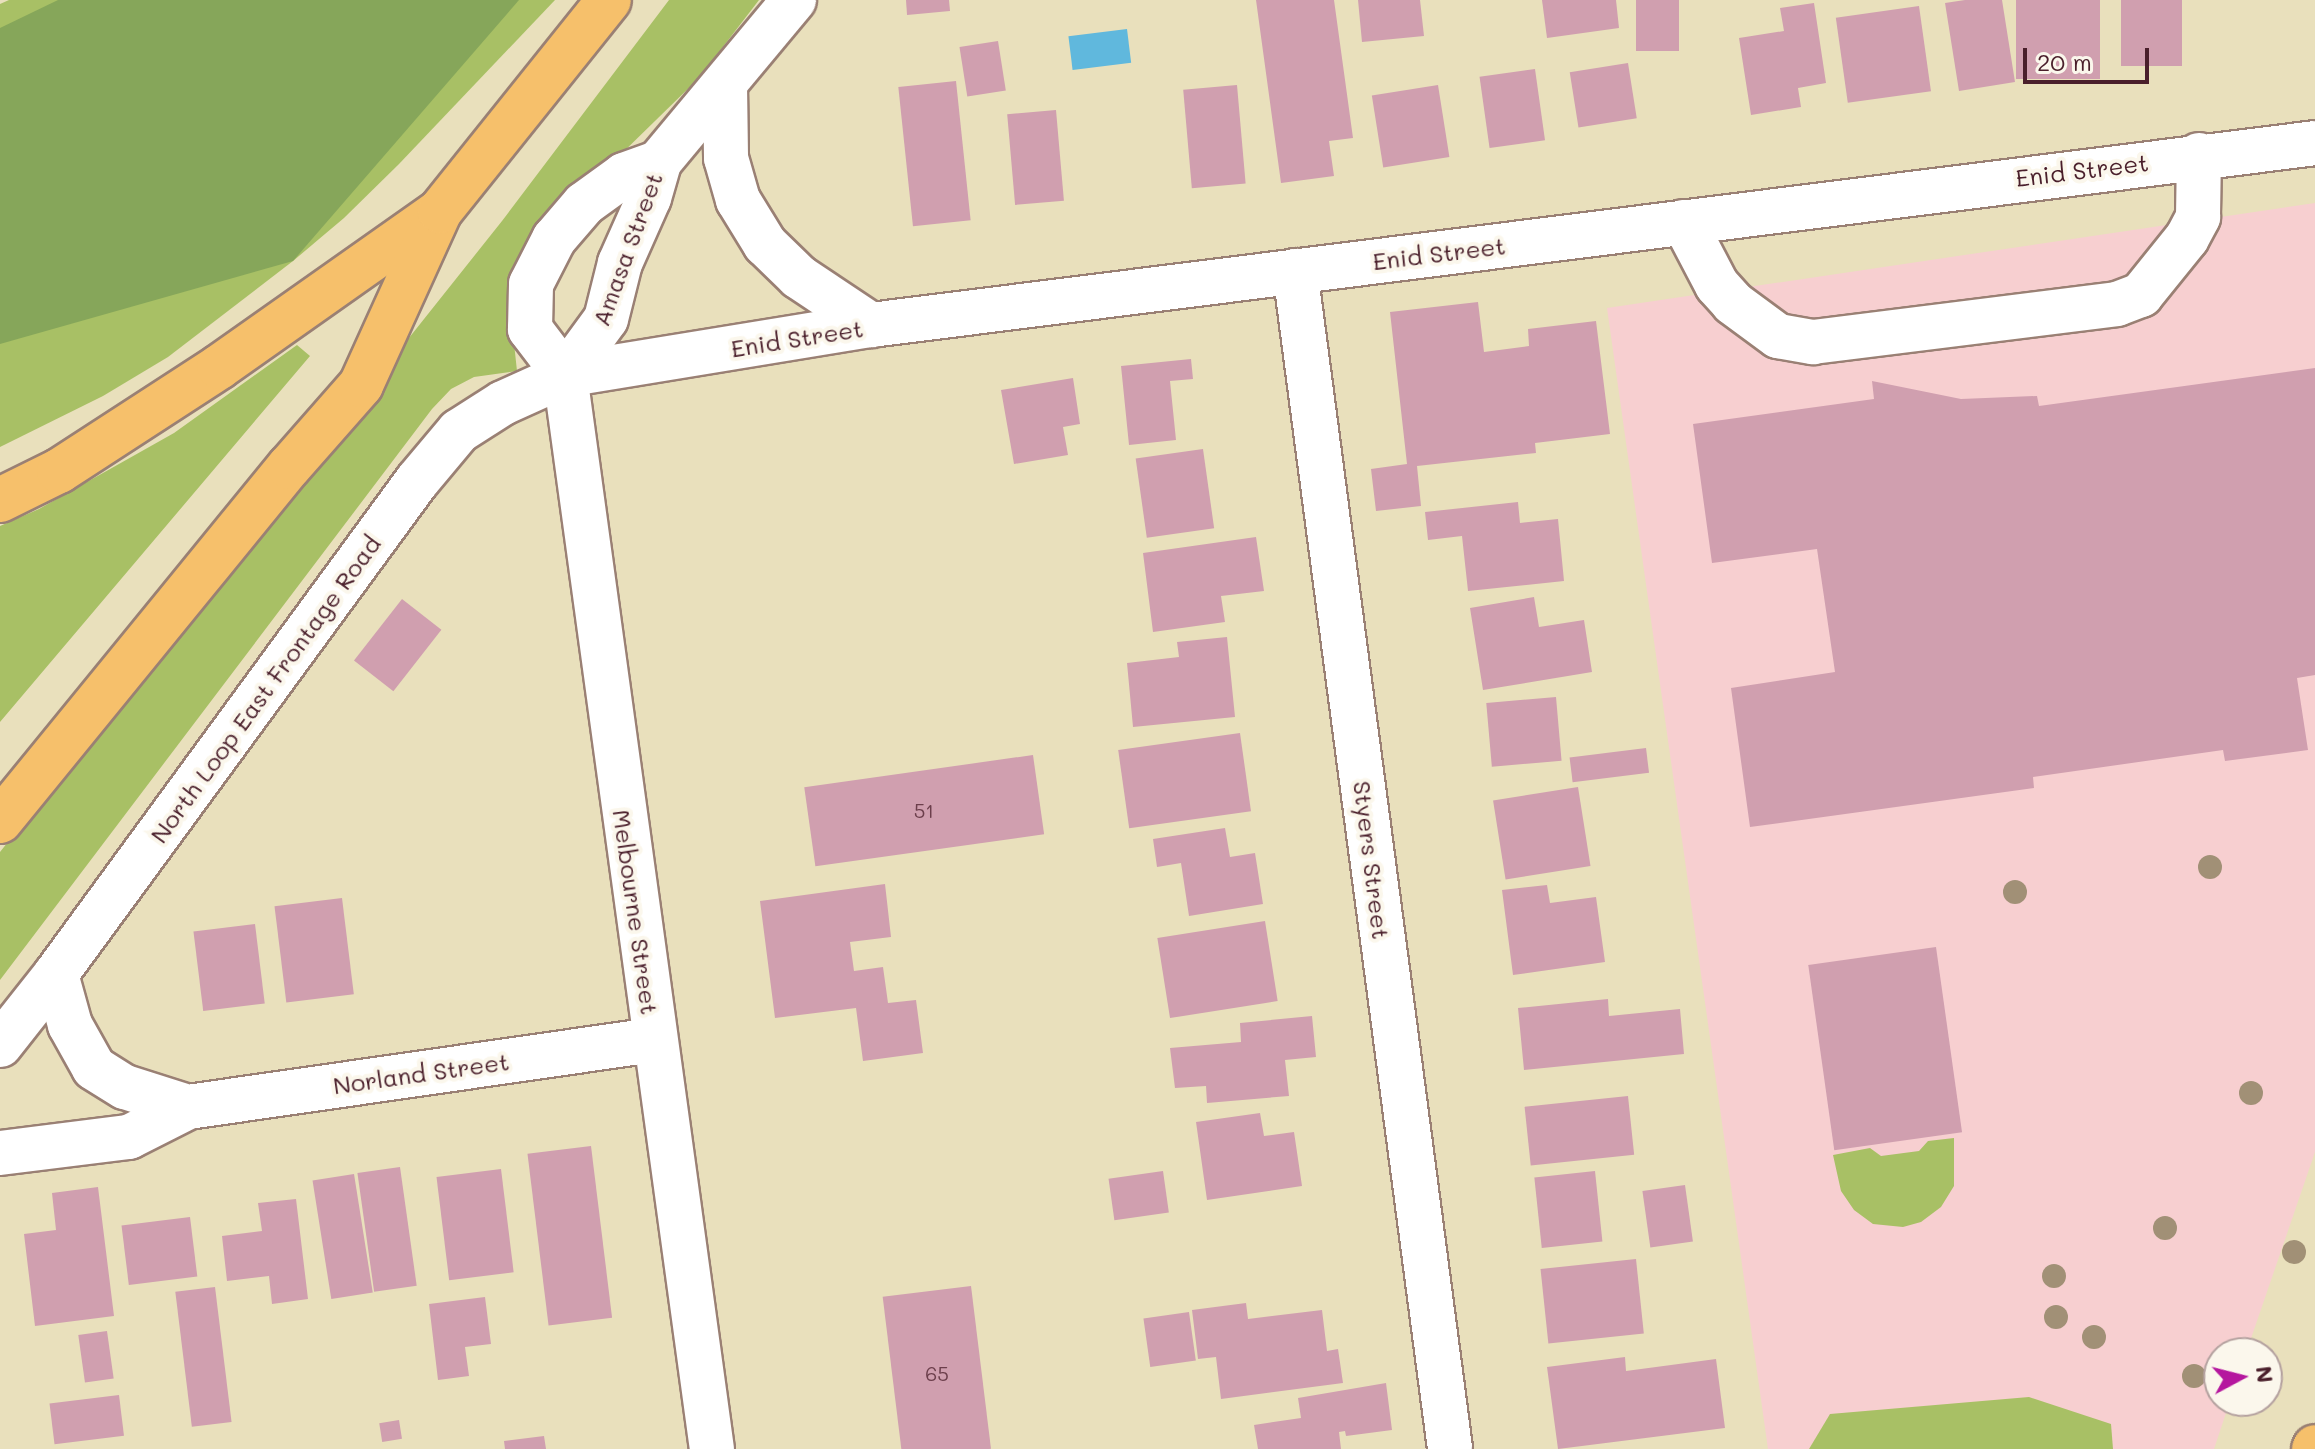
<!DOCTYPE html>
<style>
body{margin:0}
#map{position:relative;width:2315px;height:1449px;overflow:hidden;background:#e9e0bc;font-family:Mali,sans-serif}
div>[style]{position:absolute}
[style*='--x']{left:calc(var(--x)*1px);top:calc(var(--y)*1px);width:calc(var(--w)*1px);rotate:calc(var(--a)*1deg)}
.built>*{inset:0;background:#f7cfd0}
.green>*{inset:0;background:#a8c065}
.forest>*{inset:0;background:#86a65a}
.water>*{inset:0;background:#60b8dd;transform-origin:0 0}
.building>*{inset:0;background:#d09faf;transform-origin:0 0}
.roads{filter:drop-shadow(2px 0 #9a8074) drop-shadow(-2px 0 #9a8074) drop-shadow(0 2px #9a8074) drop-shadow(0 -2px #9a8074)}
.minor>*{height:44px;margin:-22px;padding:0 22px;transform-origin:22px;border-radius:22px;background:#fff}
.major>*{height:44px;margin:-22px;padding:0 22px;transform-origin:22px;border-radius:22px;background:#f6c06b}
.highway>*{height:44px;margin:-22px;padding:0 22px;transform-origin:22px;border-radius:22px;background:#f6c06b}
.trees>*{width:24px;height:24px;margin:-12px;border-radius:50%;background:#a19076}
span{translate:-50% -50%;white-space:nowrap;text-align:center;line-height:1.15;-webkit-text-stroke:8px #fbf7ec;paint-order:stroke}
.number-label{font-size:20px;color:#6c3f4c}
.number-label span{-webkit-text-stroke-width:0}
.street-label{font-size:24px;color:#4a1f2b}
.north{position:absolute;left:2203px;top:1337px;width:80px;height:80px;box-sizing:border-box;background:#fbf7ec;border:2px solid #b4a19f;border-radius:50%;rotate:83deg;font-size:22px;font-weight:700;line-height:32px;text-align:center;color:#4a1f2b}
.north::after{content:'';display:block;margin:auto;width:28px;height:36px;background:#b5179e;clip-path:polygon(50% 0,100% 100%,50% 72%,0 100%)}
.scale{position:absolute;left:2023px;top:48px;width:126px;height:36px;box-sizing:border-box;border:4px solid #4a1f2b;border-top:0;padding-left:10px;font-size:24px;line-height:28px;white-space:nowrap;color:#4a1f2b;-webkit-text-stroke:6px #fbf7ec;paint-order:stroke}
</style>
<div id="map">
<div class="built">
<div style="clip-path:polygon(2315px 203px,2315px 1152px,2246px 1353px,2219px 1353px,2219px 1401px,2230px 1401px,2214px 1449px,1768px 1449px,1607px 308px)"></div>
</div>
<div class="green">
<div style="clip-path:polygon(9px 0,555px 0,399px 164px,344px 218px,293px 261px,168px 357px,103px 396px,0 447px,0 4px)"></div>
<div style="clip-path:polygon(669px 0,759px 0,699px 78px,612px 163px,513px 334px,517px 371px,474px 377px,451px 389px,432px 409px,0 980px,0 852px,502px 221px)"></div>
<div style="clip-path:polygon(297px 345px,310px 356px,0 722px,0 526px,39px 509px,174px 433px)"></div>
<div style="clip-path:polygon(1954px 1138px,1954px 1186px,1941px 1207px,1921px 1222px,1903px 1227px,1873px 1224px,1854px 1210px,1841px 1191px,1833px 1155px,1870px 1148px,1881px 1156px,1919px 1151px,1928px 1141px)"></div>
<div style="clip-path:polygon(2029px 1397px,2111px 1424px,2113px 1449px,1809px 1449px,1830px 1414px)"></div>
</div>
<div class="forest">
<div style="clip-path:polygon(58px 0,519px 0,293px 261px,0 344px,0 28px)"></div>
</div>
<div class="water">
<div style="left:1127px;top:29px;width:34px;height:59px;rotate:83deg"></div>
</div>
<div class="building">
<div style="clip-path:polygon(906px 0,949px 0,950px 11px,907px 15px)"></div>
<div style="clip-path:polygon(1256px 0,1334px 0,1353px 138px,1329px 141px,1334px 176px,1281px 183px)"></div>
<div style="clip-path:polygon(1358px 0,1420px 0,1424px 36px,1362px 42px)"></div>
<div style="clip-path:polygon(1542px 0,1616px 0,1619px 28px,1547px 38px)"></div>
<div style="left:1636px;top:0;width:43px;height:51px"></div>
<div style="clip-path:polygon(1965px 0,2002px 0,2015px 82px,1959px 91px,1945px 3px)"></div>
<div style="left:2016px;top:0;width:84px;height:79px"></div>
<div style="left:2121px;top:0;width:61px;height:66px"></div>
<div style="clip-path:polygon(1814px 3px,1826px 83px,1798px 88px,1801px 107px,1751px 115px,1739px 38px,1784px 31px,1780px 8px)"></div>
<div style="left:1919px;top:6px;width:86px;height:84px;rotate:82deg"></div>
<div style="left:998px;top:41px;width:50px;height:39px;rotate:81deg"></div>
<div style="left:1628px;top:63px;width:56px;height:59px;rotate:81deg"></div>
<div style="left:1535px;top:69px;width:72px;height:56px;rotate:82deg"></div>
<div style="left:956px;top:81px;width:140px;height:58px;rotate:84deg"></div>
<div style="left:1237px;top:85px;width:99px;height:54px;rotate:85deg"></div>
<div style="left:1438px;top:85px;width:73px;height:67px;rotate:81deg"></div>
<div style="left:1056px;top:110px;width:91px;height:49px;rotate:85deg"></div>
<div style="clip-path:polygon(1478px 302px,1484px 352px,1529px 346px,1528px 329px,1596px 321px,1610px 434px,1535px 443px,1536px 453px,1417px 466px,1421px 506px,1376px 511px,1371px 469px,1407px 464px,1390px 312px)"></div>
<div style="clip-path:polygon(1191px 359px,1193px 379px,1170px 381px,1176px 440px,1129px 445px,1121px 366px)"></div>
<div style="clip-path:polygon(2315px 368px,2315px 675px,2297px 678px,2308px 750px,2225px 761px,2223px 750px,2033px 777px,2034px 788px,1750px 827px,1731px 688px,1835px 672px,1817px 549px,1712px 563px,1693px 424px,1874px 399px,1872px 381px,1961px 399px,2037px 396px,2039px 406px)"></div>
<div style="clip-path:polygon(1073px 378px,1080px 424px,1063px 427px,1068px 455px,1014px 464px,1001px 390px)"></div>
<div style="left:1203px;top:449px;width:80px;height:68px;rotate:82deg"></div>
<div style="clip-path:polygon(1518px 502px,1520px 523px,1558px 519px,1564px 581px,1468px 591px,1462px 536px,1428px 540px,1425px 512px)"></div>
<div style="clip-path:polygon(1256px 537px,1264px 591px,1221px 596px,1225px 622px,1153px 632px,1143px 553px)"></div>
<div style="clip-path:polygon(1534px 597px,1539px 627px,1584px 620px,1592px 672px,1483px 690px,1470px 608px)"></div>
<div style="left:402px;top:599px;width:50px;height:78px;rotate:38deg"></div>
<div style="clip-path:polygon(1227px 637px,1235px 717px,1133px 727px,1127px 663px,1179px 657px,1177px 642px)"></div>
<div style="left:1556px;top:697px;width:64px;height:70px;rotate:85deg"></div>
<div style="left:1240px;top:733px;width:79px;height:123px;rotate:82deg"></div>
<div style="left:1646px;top:748px;width:25px;height:77px;rotate:83deg"></div>
<div style="left:1033px;top:755px;width:80px;height:231px;rotate:82deg"></div>
<div style="left:1578px;top:787px;width:80px;height:86px;rotate:81deg"></div>
<div style="clip-path:polygon(1225px 828px,1230px 857px,1255px 853px,1263px 904px,1189px 916px,1181px 863px,1157px 867px,1153px 839px)"></div>
<div style="clip-path:polygon(885px 884px,891px 937px,850px 942px,854px 971px,883px 967px,888px 1003px,916px 1000px,923px 1053px,863px 1061px,856px 1008px,775px 1018px,760px 901px)"></div>
<div style="clip-path:polygon(1547px 885px,1550px 903px,1596px 897px,1605px 962px,1513px 975px,1502px 890px)"></div>
<div style="left:342px;top:898px;width:97px;height:68px;rotate:83deg"></div>
<div style="left:1265px;top:921px;width:81px;height:109px;rotate:81deg"></div>
<div style="left:255px;top:924px;width:80px;height:62px;rotate:83deg"></div>
<div style="left:1936px;top:947px;width:187px;height:129px;rotate:82deg"></div>
<div style="clip-path:polygon(1608px 999px,1609px 1016px,1680px 1009px,1684px 1054px,1524px 1070px,1518px 1008px)"></div>
<div style="clip-path:polygon(1312px 1016px,1316px 1057px,1285px 1060px,1289px 1096px,1207px 1103px,1206px 1086px,1175px 1088px,1170px 1048px,1241px 1042px,1240px 1023px)"></div>
<div style="left:1628px;top:1096px;width:59px;height:104px;rotate:84deg"></div>
<div style="clip-path:polygon(1260px 1113px,1264px 1136px,1294px 1132px,1302px 1186px,1207px 1200px,1196px 1122px)"></div>
<div style="left:591px;top:1146px;width:173px;height:64px;rotate:83deg"></div>
<div style="left:400px;top:1167px;width:120px;height:43px;rotate:82deg"></div>
<div style="left:501px;top:1169px;width:104px;height:65px;rotate:83deg"></div>
<div style="left:1163px;top:1171px;width:42px;height:55px;rotate:82deg"></div>
<div style="left:1595px;top:1171px;width:71px;height:61px;rotate:84deg"></div>
<div style="left:354px;top:1174px;width:120px;height:42px;rotate:81deg"></div>
<div style="left:1685px;top:1185px;width:57px;height:43px;rotate:82deg"></div>
<div style="clip-path:polygon(98px 1187px,114px 1316px,35px 1326px,24px 1234px,56px 1230px,52px 1193px)"></div>
<div style="clip-path:polygon(296px 1199px,308px 1299px,272px 1304px,269px 1276px,227px 1281px,222px 1236px,262px 1231px,258px 1203px)"></div>
<div style="left:190px;top:1217px;width:60px;height:69px;rotate:83deg"></div>
<div style="left:1636px;top:1259px;width:75px;height:96px;rotate:84deg"></div>
<div style="left:971px;top:1286px;width:164px;height:89px;rotate:83deg"></div>
<div style="left:215px;top:1287px;width:136px;height:40px;rotate:83deg"></div>
<div style="clip-path:polygon(485px 1297px,491px 1344px,465px 1347px,469px 1376px,438px 1380px,429px 1304px)"></div>
<div style="clip-path:polygon(1246px 1303px,1248px 1319px,1322px 1310px,1327px 1351px,1338px 1349px,1343px 1383px,1221px 1399px,1216px 1357px,1198px 1359px,1192px 1310px)"></div>
<div style="left:1189px;top:1312px;width:49px;height:46px;rotate:82deg"></div>
<div style="left:107px;top:1331px;width:48px;height:29px;rotate:82deg"></div>
<div style="clip-path:polygon(1625px 1357px,1626px 1371px,1716px 1359px,1725px 1428px,1558px 1449px,1547px 1367px)"></div>
<div style="clip-path:polygon(1386px 1383px,1392px 1430px,1346px 1436px,1345px 1431px,1339px 1432px,1341px 1449px,1258px 1449px,1254px 1425px,1301px 1418px,1298px 1398px)"></div>
<div style="left:119px;top:1395px;width:41px;height:70px;rotate:83deg"></div>
<div style="left:399px;top:1420px;width:19px;height:20px;rotate:81deg"></div>
<div style="clip-path:polygon(544px 1436px,546px 1449px,505px 1449px,504px 1441px)"></div>
</div>
<div class="roads">
<div class="minor">
<div style="--x:725;--y:85;--w:73;--a:89.2"></div>
<div style="--x:726;--y:158;--w:44;--a:74.1"></div>
<div style="--x:738;--y:200;--w:52;--a:58.5"></div>
<div style="--x:765;--y:244;--w:47;--a:44.1"></div>
<div style="--x:799;--y:277;--w:87;--a:33.7"></div>
<div style="--x:1684;--y:222;--w:71;--a:62.4"></div>
<div style="--x:1717;--y:285;--w:24;--a:48"></div>
<div style="--x:1733;--y:303;--w:56;--a:36.3"></div>
<div style="--x:1778;--y:336;--w:36;--a:10"></div>
<div style="--x:1813;--y:342;--w:306;--a:-7.1"></div>
<div style="--x:2117;--y:304;--w:26;--a:-21"></div>
<div style="--x:2141;--y:295;--w:73;--a:-51.1"></div>
<div style="--x:2187;--y:238;--w:24;--a:-62"></div>
<div style="--x:2198;--y:217;--w:62;--a:-89.1"></div>
<div style="--x:1295;--y:271;--w:1188;--a:82.5"></div>
<div style="--x:565;--y:375;--w:1084;--a:82.21"></div>
<div style="--x:565;--y:375;--w:69;--a:-53.8"></div>
<div style="--x:606;--y:319;--w:58;--a:-76"></div>
<div style="--x:620;--y:263;--w:71;--a:-66"></div>
<div style="--x:649;--y:198;--w:37;--a:-74"></div>
<div style="--x:659;--y:162;--w:211;--a:-50.2"></div>
<div style="--x:565;--y:375;--w:58;--a:-127.3"></div>
<div style="--x:530;--y:329;--w:45;--a:-88.7"></div>
<div style="--x:531;--y:284;--w:51;--a:-62.9"></div>
<div style="--x:554;--y:239;--w:46;--a:-49.4"></div>
<div style="--x:584;--y:204;--w:49;--a:-35.9"></div>
<div style="--x:624;--y:175;--w:37;--a:-20"></div>
<div style="--x:56;--y:974;--w:53;--a:74.6"></div>
<div style="--x:70;--y:1025;--w:49;--a:60.8"></div>
<div style="--x:94;--y:1068;--w:36;--a:32"></div>
<div style="--x:125;--y:1087;--w:66;--a:17.6"></div>
<div style="--x:0;--y:1045;--w:90;--a:-51.7"></div>
<div style="--x:56;--y:974;--w:611;--a:-53.79"></div>
<div style="--x:417;--y:481;--w:65;--a:-50"></div>
<div style="--x:459;--y:431;--w:52;--a:-32.5"></div>
<div style="--x:503;--y:403;--w:68;--a:-24.3"></div>
<div style="--x:565;--y:375;--w:310;--a:-9.3"></div>
<div style="--x:871;--y:325;--w:1455;--a:-7.18"></div>
<div style="--x:0;--y:1153;--w:130;--a:-7.1"></div>
<div style="--x:129;--y:1137;--w:66;--a:-27"></div>
<div style="--x:188;--y:1107;--w:470;--a:-8.2"></div>
</div>
<div class="major">
<div style="--x:2314;--y:1449;--w:2;--a:-63"></div>
</div>
<div class="highway">
<div style="--x:0;--y:500;--w:66;--a:-26.2"></div>
<div style="--x:59;--y:471;--w:191;--a:-33"></div>
<div style="--x:219;--y:367;--w:269;--a:-35.2"></div>
<div style="--x:0;--y:821;--w:457;--a:-50.8"></div>
<div style="--x:289;--y:467;--w:109;--a:-48.7"></div>
<div style="--x:361;--y:385;--w:191;--a:-65.6"></div>
<div style="--x:440;--y:211;--w:270;--a:-51.3"></div>
</div>
</div>
<div class="trees">
<div style="left:2210px;top:867px"></div>
<div style="left:2015px;top:892px"></div>
<div style="left:2251px;top:1093px"></div>
<div style="left:2165px;top:1228px"></div>
<div style="left:2294px;top:1252px"></div>
<div style="left:2054px;top:1276px"></div>
<div style="left:2056px;top:1317px"></div>
<div style="left:2094px;top:1337px"></div>
<div style="left:2194px;top:1376px"></div>
</div>
<div class="number-label">
<span style="left:924px;top:810px">51</span>
<span style="left:937px;top:1373px">65</span>
</div>
<div class="street-label">
<span style="left:2082px;top:170px;rotate:-7deg">Enid Street</span>
<span style="left:627px;top:249px;rotate:-70deg">Amasa Street</span>
<span style="left:1439px;top:253px;rotate:-7deg">Enid Street</span>
<span style="left:797px;top:338px;rotate:-9deg">Enid Street</span>
<span style="left:265px;top:689px;rotate:-54deg">North Loop East Frontage Road</span>
<span style="left:1372px;top:860px;rotate:83deg">Styers Street</span>
<span style="left:636px;top:912px;rotate:82deg">Melbourne Street</span>
<span style="left:421px;top:1073px;rotate:-8deg">Norland Street</span>
</div>
<div class="north">N</div>
<div class="scale">20 m</div>
</div>
